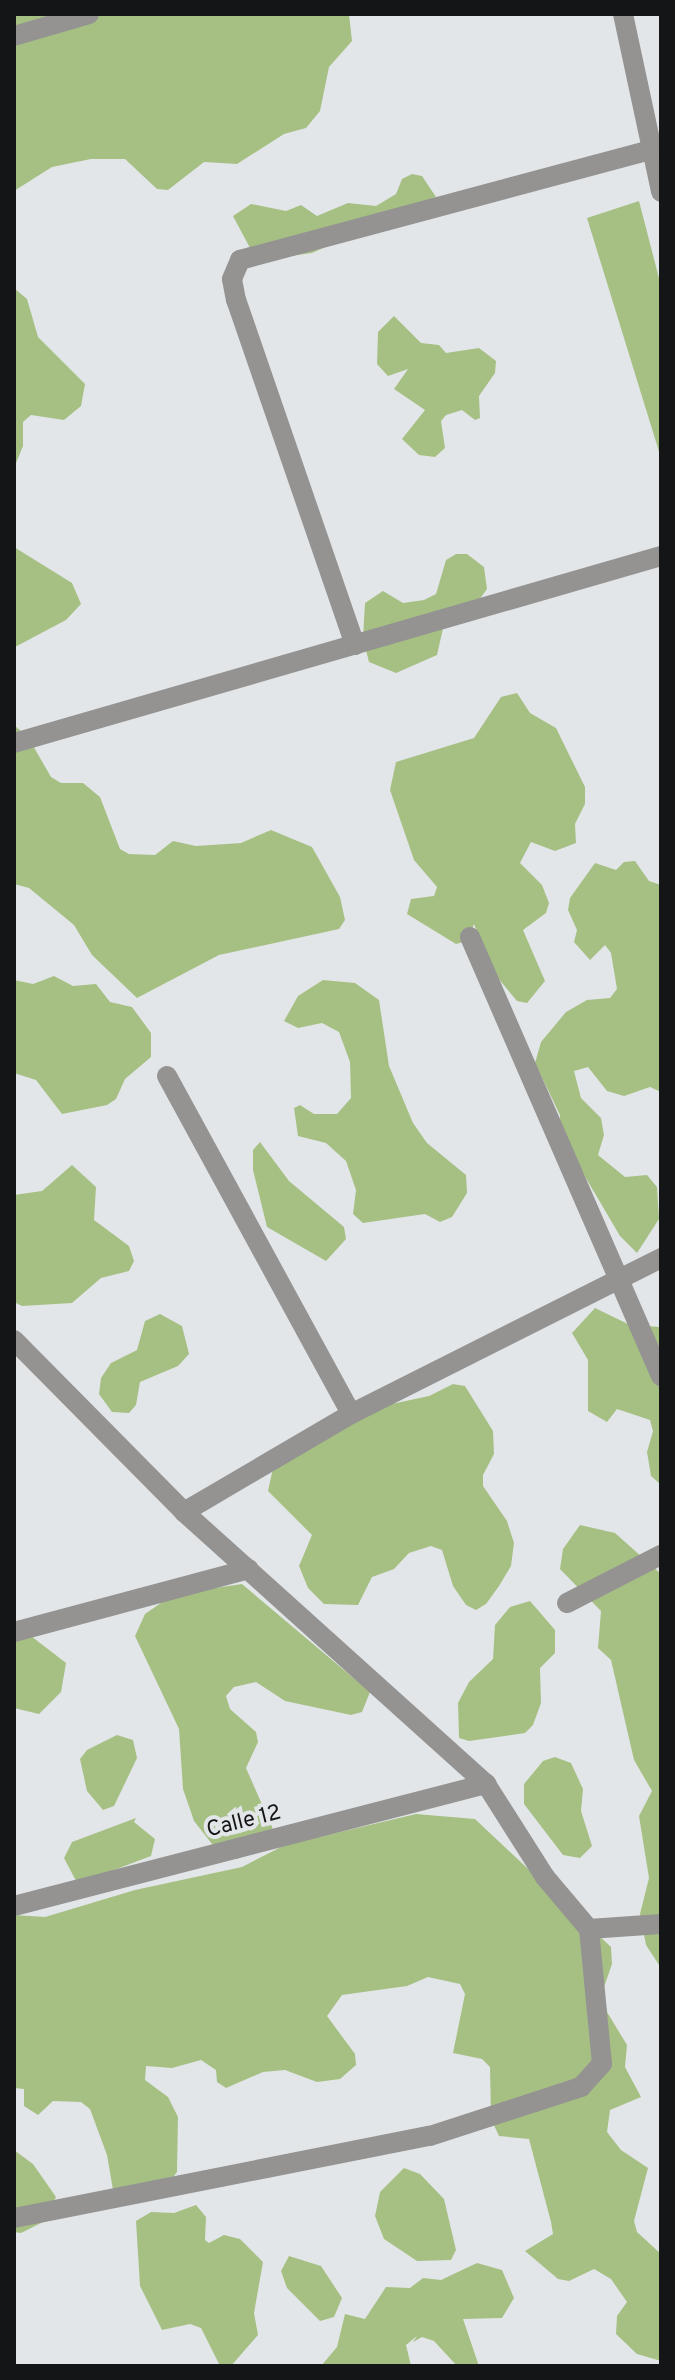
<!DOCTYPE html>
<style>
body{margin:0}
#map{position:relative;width:675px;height:2380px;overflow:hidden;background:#e3e6e8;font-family:Overpass,sans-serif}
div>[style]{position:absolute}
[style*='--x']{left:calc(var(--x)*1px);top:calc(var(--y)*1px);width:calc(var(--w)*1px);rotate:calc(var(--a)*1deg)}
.green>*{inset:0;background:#a6c084}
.minor>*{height:20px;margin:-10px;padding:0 10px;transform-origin:10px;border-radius:10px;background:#949392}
span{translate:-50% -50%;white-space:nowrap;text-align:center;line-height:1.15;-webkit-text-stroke:8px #e3e6e8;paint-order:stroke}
.street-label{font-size:22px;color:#141516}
.frame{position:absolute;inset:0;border:16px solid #141516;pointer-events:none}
</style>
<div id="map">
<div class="green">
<div style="clip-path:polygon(14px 14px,349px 14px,352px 41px,329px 67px,320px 111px,306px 128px,284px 134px,237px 164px,204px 162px,168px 190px,157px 189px,125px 159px,91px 159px,52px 167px,14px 191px)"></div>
<div style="clip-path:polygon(412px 174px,422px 176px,436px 197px,312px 253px,282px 257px,250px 248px,233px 216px,251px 204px,286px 211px,301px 205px,317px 216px,348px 203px,376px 206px,396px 194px,402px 179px)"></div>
<div style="clip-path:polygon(639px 201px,661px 286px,661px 458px,587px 218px)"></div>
<div style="clip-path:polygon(14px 288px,27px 299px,38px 337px,85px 384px,81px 406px,64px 420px,31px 415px,23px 422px,23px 446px,14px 468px)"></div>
<div style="clip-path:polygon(394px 316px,421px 343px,439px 345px,446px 353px,479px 348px,496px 361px,495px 373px,479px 396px,480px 418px,475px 420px,462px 410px,446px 415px,441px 421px,445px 448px,435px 457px,419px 455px,402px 439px,425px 410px,394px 389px,408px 369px,388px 376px,377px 364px,378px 332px)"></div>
<div style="clip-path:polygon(14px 547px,72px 583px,81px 604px,66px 620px,15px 647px)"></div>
<div style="clip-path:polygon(456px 554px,467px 554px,484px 567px,487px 589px,473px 608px,444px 624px,437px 655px,396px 673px,369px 662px,363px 638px,365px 603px,383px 591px,403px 603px,424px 600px,436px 594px,446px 560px)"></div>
<div style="clip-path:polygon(517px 693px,530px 713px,556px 728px,585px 787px,585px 804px,575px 824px,576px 843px,555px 851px,531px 842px,520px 863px,542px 885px,549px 903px,546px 913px,523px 930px,545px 981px,527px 1003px,517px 1001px,492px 971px,474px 924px,467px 941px,456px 944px,407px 914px,411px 899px,434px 896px,437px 887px,414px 860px,390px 790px,396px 762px,474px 738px,501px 697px)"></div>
<div style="clip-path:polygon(14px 725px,28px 737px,51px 777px,61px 783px,83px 783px,100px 797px,120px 849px,129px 854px,155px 855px,173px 841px,196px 846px,241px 843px,271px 830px,312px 847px,340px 897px,345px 920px,339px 929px,219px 955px,137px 998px,92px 955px,74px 925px,29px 888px,14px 884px)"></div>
<div style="clip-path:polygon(635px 861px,649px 881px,661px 885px,661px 1092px,650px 1087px,624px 1096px,607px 1091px,588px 1067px,574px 1071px,581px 1098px,601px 1118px,604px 1135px,598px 1155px,625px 1177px,647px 1175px,657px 1187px,659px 1219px,637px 1253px,620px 1236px,560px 1134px,560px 1115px,535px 1063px,541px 1042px,566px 1012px,587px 1000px,610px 998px,617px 989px,611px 953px,605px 945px,590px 960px,574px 942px,577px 930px,568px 910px,570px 898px,595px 863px,616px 870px,624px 862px)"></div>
<div style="clip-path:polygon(54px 976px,73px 986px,96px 984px,110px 1002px,132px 1007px,151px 1033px,151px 1057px,125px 1079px,116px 1099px,107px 1105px,62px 1114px,36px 1080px,14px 1073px,14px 980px,33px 984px)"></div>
<div style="clip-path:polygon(323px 980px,355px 983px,379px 1000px,389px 1066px,413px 1123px,427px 1143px,466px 1175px,467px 1193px,452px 1217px,440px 1222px,425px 1214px,363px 1223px,353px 1214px,356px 1190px,346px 1161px,326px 1143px,298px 1136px,294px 1108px,300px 1105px,314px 1114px,337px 1114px,351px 1098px,350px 1062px,339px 1032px,322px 1023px,298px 1028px,284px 1021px,298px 996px)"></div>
<div style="clip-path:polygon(260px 1142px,289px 1181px,344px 1227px,346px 1239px,326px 1261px,267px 1227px,253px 1170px,253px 1150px)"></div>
<div style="clip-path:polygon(72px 1165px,96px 1187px,94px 1220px,129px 1246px,134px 1261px,129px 1271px,101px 1278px,72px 1303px,22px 1306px,14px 1302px,14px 1195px,42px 1191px)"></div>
<div style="clip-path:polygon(595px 1308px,630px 1325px,661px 1327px,661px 1485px,651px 1476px,647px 1452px,653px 1431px,650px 1420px,617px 1409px,607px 1422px,588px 1411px,588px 1360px,572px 1333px)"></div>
<div style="clip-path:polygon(160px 1314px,182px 1326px,189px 1354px,178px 1366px,140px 1382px,136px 1405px,129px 1413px,112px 1412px,99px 1394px,101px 1378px,111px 1363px,137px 1350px,145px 1321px)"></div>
<div style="clip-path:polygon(453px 1384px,465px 1386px,493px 1431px,494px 1454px,483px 1475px,483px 1486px,507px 1521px,514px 1543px,511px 1566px,499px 1586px,486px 1604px,476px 1610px,466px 1605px,453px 1586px,442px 1550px,431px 1546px,409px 1553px,394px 1569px,372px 1577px,358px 1605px,324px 1604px,308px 1588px,299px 1566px,312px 1535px,268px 1491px,273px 1468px,373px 1408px,429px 1396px)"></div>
<div style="clip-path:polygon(580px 1525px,615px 1533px,661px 1574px,661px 1968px,646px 1945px,640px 1914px,649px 1878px,639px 1816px,652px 1791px,634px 1760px,611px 1660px,598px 1648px,601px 1611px,560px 1569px,563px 1549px)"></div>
<div style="clip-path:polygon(242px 1584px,370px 1692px,362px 1712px,351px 1715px,285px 1701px,256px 1682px,234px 1687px,226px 1696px,230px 1709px,256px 1732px,258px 1742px,246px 1768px,276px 1836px,238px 1859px,216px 1849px,194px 1821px,183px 1789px,179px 1729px,135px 1636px,145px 1614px,174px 1594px)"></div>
<div style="clip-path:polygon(530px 1601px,555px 1630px,555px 1653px,540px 1668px,541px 1703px,533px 1725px,525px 1733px,469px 1741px,459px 1738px,458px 1703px,469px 1682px,493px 1659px,495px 1625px,510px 1607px)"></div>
<div style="clip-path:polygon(31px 1636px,66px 1663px,61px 1692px,39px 1714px,14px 1708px,14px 1640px)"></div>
<div style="clip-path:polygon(117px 1735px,133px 1740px,137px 1758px,114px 1806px,103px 1810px,87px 1791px,80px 1759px,87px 1750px)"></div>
<div style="clip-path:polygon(555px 1757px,571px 1763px,583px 1789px,581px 1811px,592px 1846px,580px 1858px,563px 1855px,524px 1804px,524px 1784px,543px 1761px)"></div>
<div style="clip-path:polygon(416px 1814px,475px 1819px,611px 1947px,612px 1964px,603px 1990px,607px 2012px,627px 2045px,625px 2067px,641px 2097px,610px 2110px,607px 2132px,621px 2150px,648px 2168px,634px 2221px,637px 2232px,661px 2254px,661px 2361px,637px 2354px,616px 2334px,617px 2316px,627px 2302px,611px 2279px,594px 2269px,569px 2281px,558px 2279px,525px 2251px,553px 2234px,551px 2222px,529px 2139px,499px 2136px,491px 2119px,490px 2067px,482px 2059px,453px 2053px,465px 1994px,460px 1984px,428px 1977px,407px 1986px,342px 1995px,327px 2016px,355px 2054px,356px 2065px,340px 2079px,317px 2082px,285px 2070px,263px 2072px,226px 2088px,217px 2082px,216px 2070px,201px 2060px,172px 2068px,146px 2066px,145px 2080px,168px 2097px,178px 2117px,177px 2172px,170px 2181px,113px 2190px,107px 2155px,90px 2109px,81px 2102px,53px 2101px,38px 2115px,24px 2106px,24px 2089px,14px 2088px,14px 1915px,45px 1917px,135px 1890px,242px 1867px,285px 1845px)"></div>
<div style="clip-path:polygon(136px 1818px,134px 1822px,155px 1839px,151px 1856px,80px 1883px,75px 1879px,64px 1858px,72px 1842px)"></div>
<div style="clip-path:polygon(14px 2150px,33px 2164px,56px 2197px,43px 2222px,21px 2233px,14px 2232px)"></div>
<div style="clip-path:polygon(404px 2168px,420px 2174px,444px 2199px,456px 2250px,451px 2260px,417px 2261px,384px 2239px,375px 2216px,380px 2192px)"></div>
<div style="clip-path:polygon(196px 2205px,206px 2217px,205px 2240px,209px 2243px,224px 2235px,240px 2239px,263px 2262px,254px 2313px,258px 2335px,231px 2366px,220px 2366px,201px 2328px,190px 2324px,162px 2330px,140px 2286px,136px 2221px,151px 2212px,174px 2213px)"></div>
<div style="clip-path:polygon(289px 2256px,321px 2266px,342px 2298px,334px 2317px,320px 2321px,287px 2288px,281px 2271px)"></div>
<div style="clip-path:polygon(477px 2263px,502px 2270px,514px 2298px,502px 2318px,463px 2319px,479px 2366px,457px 2366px,434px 2341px,422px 2337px,413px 2342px,417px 2336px,406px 2345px,411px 2366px,321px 2366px,337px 2347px,345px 2314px,365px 2319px,386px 2287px,410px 2288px,423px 2278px,441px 2280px)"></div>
</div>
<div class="minor">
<div style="--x:623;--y:14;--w:182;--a:77.9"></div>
<div style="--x:14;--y:36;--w:78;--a:-16.3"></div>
<div style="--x:355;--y:645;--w:365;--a:-109"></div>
<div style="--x:236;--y:300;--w:21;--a:-101"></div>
<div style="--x:232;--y:279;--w:21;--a:-67"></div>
<div style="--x:240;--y:260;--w:436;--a:-15"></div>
<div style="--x:14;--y:743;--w:673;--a:-16.12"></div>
<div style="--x:470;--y:937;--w:479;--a:66.5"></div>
<div style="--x:167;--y:1076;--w:385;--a:61.4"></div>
<div style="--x:14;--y:1340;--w:242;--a:45.3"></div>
<div style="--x:184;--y:1512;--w:406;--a:42"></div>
<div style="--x:486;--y:1784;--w:110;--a:57.6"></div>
<div style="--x:545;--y:1877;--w:68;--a:49.8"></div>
<div style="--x:589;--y:1929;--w:72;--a:-4"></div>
<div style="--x:184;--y:1512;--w:194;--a:-30.4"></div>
<div style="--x:351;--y:1414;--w:347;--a:-26.7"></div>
<div style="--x:567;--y:1603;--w:106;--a:-27.1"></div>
<div style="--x:14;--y:1632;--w:243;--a:-15"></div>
<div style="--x:14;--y:1906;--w:488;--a:-14.5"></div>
<div style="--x:14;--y:2218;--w:424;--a:-11.2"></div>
<div style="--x:430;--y:2136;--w:159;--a:-18"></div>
<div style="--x:581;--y:2087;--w:31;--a:-48"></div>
<div style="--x:602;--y:2064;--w:136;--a:-95.5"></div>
</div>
<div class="street-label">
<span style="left:244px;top:1822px;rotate:-14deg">Calle 12</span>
</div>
<div class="frame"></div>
</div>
